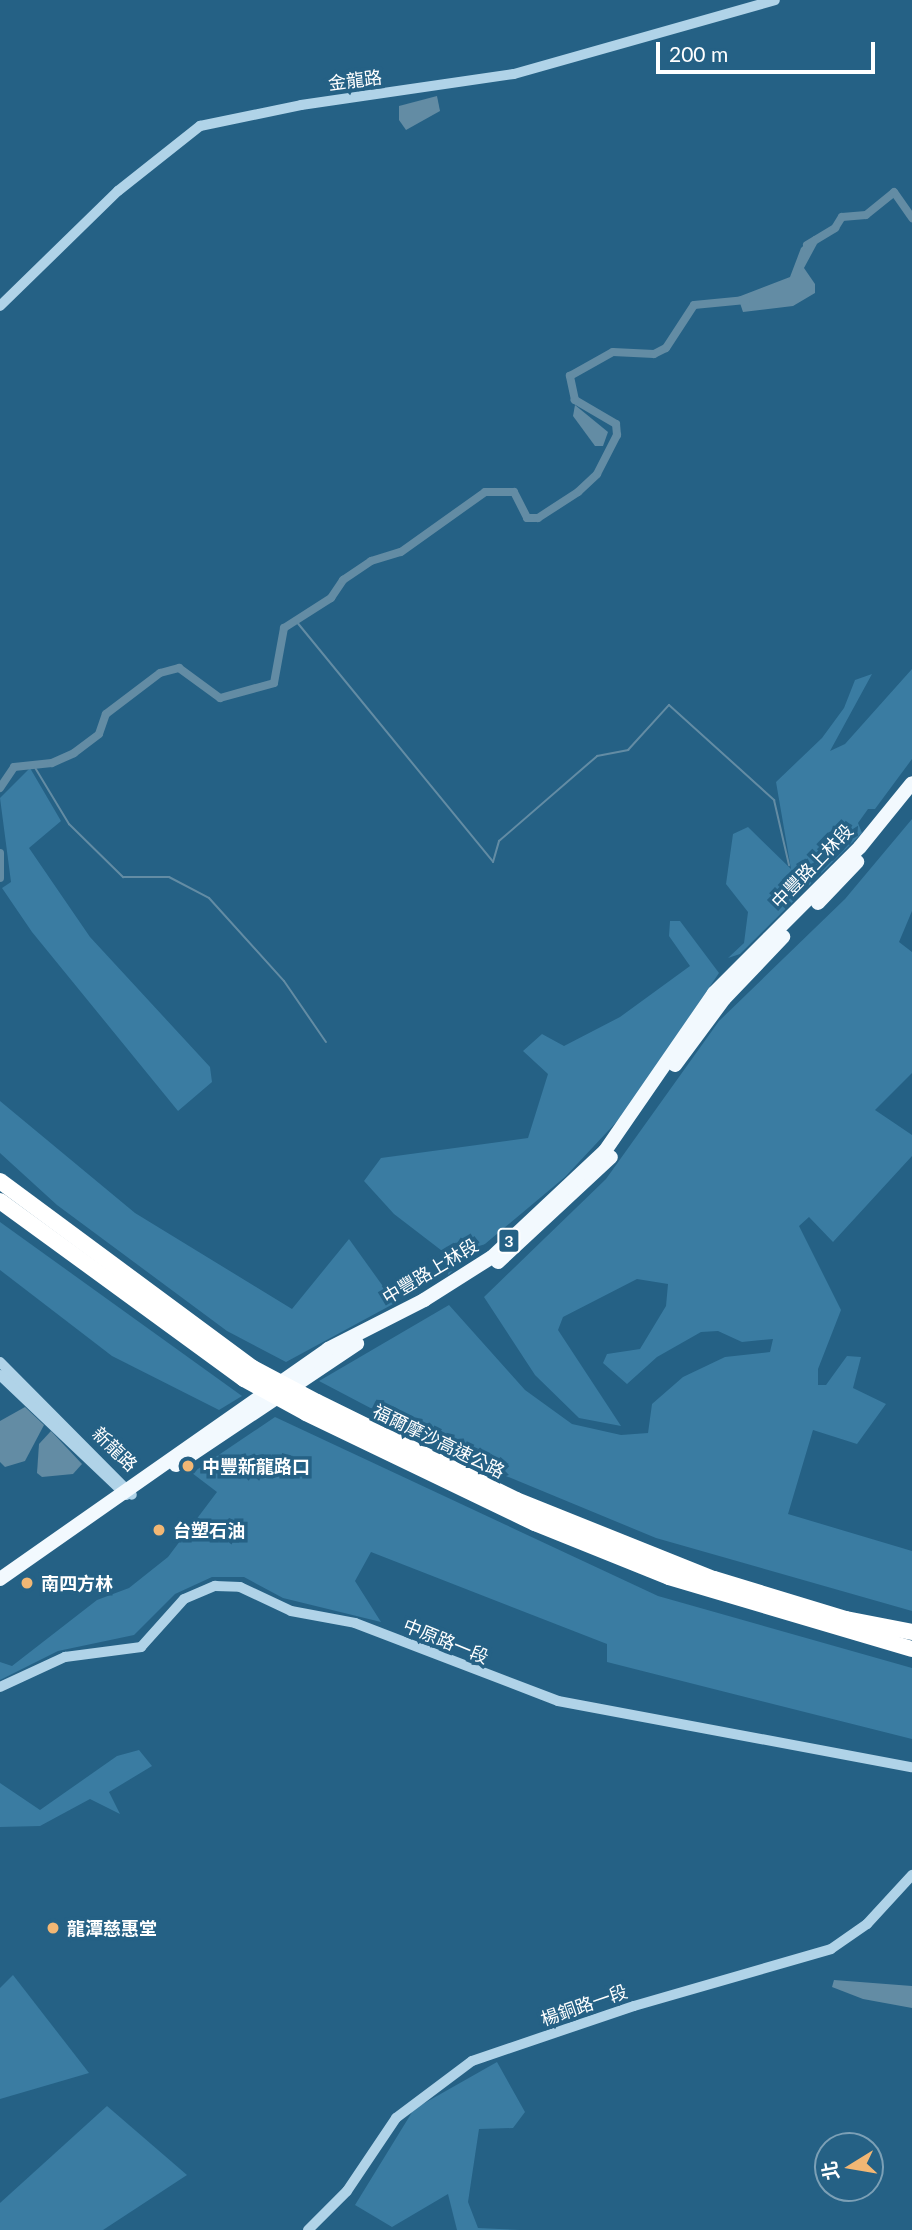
<!DOCTYPE html>
<meta charset="utf-8">
<style>
body{margin:0}
#map{position:relative;width:912px;height:2230px;overflow:hidden;background:#256185;font-family:Lato,"Noto Sans TC",sans-serif}
div>[style]{position:absolute}
[style*='--x']{left:calc(var(--x)*1px);top:calc(var(--y)*1px);width:calc(var(--w)*1px);rotate:calc(var(--a)*1deg)}
.green>*{inset:0;background:#3a7ca2}
.water>*{inset:0;background:#638ca4}
.stream>*{height:2px;margin:-1px;padding:0 1px;transform-origin:1px;border-radius:1px;background:#638ca4}
.canal>*{height:8px;margin:-4px;padding:0 4px;transform-origin:4px;border-radius:4px;background:#638ca4}
.minor>*{height:10px;margin:-5px;padding:0 5px;transform-origin:5px;border-radius:5px;background:#b0d3e8}
.major>*{height:14px;margin:-7px;padding:0 7px;transform-origin:7px;border-radius:7px;background:#f2f9fe}
.highway>*{height:16px;margin:-8px;padding:0 8px;transform-origin:8px;border-radius:8px;background:#fff}
.highway-bridge>*{height:16px;margin:-8px;padding:0 8px;transform-origin:8px;border-radius:8px;background:#fff}
.dots>*{width:19px;height:19px;translate:-50% -50%;box-sizing:border-box;border:4px solid #256185;border-radius:50%}
span{translate:-50% -50%;white-space:nowrap;text-align:center;line-height:1.15;-webkit-text-stroke:7px #256185;paint-order:stroke}
.shield-label span{padding:2px 5px;background:#256185;border:2px solid;border-radius:5px;-webkit-text-stroke-width:0}
.shield-label{font-size:16px;color:#fff;font-weight:700}
.street-label{font-size:18px;color:#fff}
.poi-label{font-size:18px;color:#fff;font-weight:700}
.left{translate:0 -50%;text-align:left}
.north{position:absolute;left:814px;top:2132px;width:70px;height:70px;box-sizing:border-box;background:#256185;border:2px solid #7ca0b6;border-radius:50%;rotate:259deg;font-size:19px;font-weight:700;line-height:28px;text-align:center;color:#fff}
.north::after{content:'';display:block;margin:auto;width:24px;height:32px;background:#f2b774;clip-path:polygon(50% 0,100% 100%,50% 72%,0 100%)}
.scale{position:absolute;left:656px;top:42px;width:219px;height:32px;box-sizing:border-box;border:4px solid #fff;border-top:0;padding-left:9px;font-size:21px;line-height:24px;white-space:nowrap;color:#fff;-webkit-text-stroke:5px #256185;paint-order:stroke}
</style>
<div id="map">
<div class="green">
<div style="clip-path:polygon(912px 669px,912px 759px,875px 809px,868px 809px,858px 823px,862px 833px,740px 954px,728px 958px,744px 943px,748px 912px,726px 884px,733px 834px,748px 827px,791px 869px,776px 782px,822px 738px,844px 708px,855px 680px,872px 674px,830px 751px,845px 744px)"></div>
<div style="clip-path:polygon(30px 768px,61px 821px,29px 848px,90px 937px,210px 1067px,212px 1082px,178px 1111px,32px 932px,2px 888px,11px 882px,0 798px)"></div>
<div style="clip-path:polygon(912px 819px,912px 911px,899px 942px,912px 952px,912px 1073px,875px 1110px,912px 1135px,912px 1156px,833px 1242px,809px 1217px,799px 1226px,841px 1310px,818px 1369px,818px 1385px,826px 1385px,847px 1356px,861px 1357px,853px 1388px,886px 1404px,857px 1444px,813px 1430px,788px 1514px,912px 1551px,912px 1611px,656px 1538px,477px 1464px,319px 1381px,449px 1305px,525px 1390px,572px 1424px,621px 1435px,648px 1433px,652px 1404px,683px 1377px,725px 1357px,770px 1352px,773px 1339px,742px 1342px,718px 1331px,701px 1332px,657px 1357px,627px 1384px,603px 1363px,607px 1354px,640px 1349px,666px 1306px,668px 1284px,637px 1279px,563px 1317px,558px 1330px,621px 1426px,579px 1418px,535px 1375px,484px 1297px,606px 1179px,719px 1021px,845px 899px)"></div>
<div style="clip-path:polygon(670px 921px,680px 921px,719px 973px,622px 1116px,565px 1177px,448px 1275px,450px 1257px,394px 1214px,364px 1181px,381px 1158px,528px 1138px,548px 1074px,523px 1051px,542px 1034px,564px 1046px,620px 1017px,690px 966px,669px 936px)"></div>
<div style="clip-path:polygon(0 1101px,135px 1213px,292px 1309px,349px 1239px,395px 1303px,286px 1362px,227px 1331px,57px 1205px,0 1153px)"></div>
<div style="clip-path:polygon(0 1222px,242px 1396px,219px 1410px,112px 1356px,0 1270px)"></div>
<div style="clip-path:polygon(275px 1417px,658px 1596px,912px 1668px,912px 1739px,607px 1662px,607px 1644px,371px 1552px,355px 1581px,381px 1622px,283px 1598px,244px 1577px,212px 1577px,175px 1594px,134px 1635px,58px 1651px,0 1680px,0 1662px,12px 1666px,97px 1600px,129px 1588px,168px 1557px,217px 1492px,192px 1473px)"></div>
<div style="clip-path:polygon(139px 1750px,152px 1766px,109px 1792px,120px 1814px,90px 1799px,40px 1826px,0 1827px,0 1783px,40px 1810px,117px 1756px)"></div>
<div style="clip-path:polygon(13px 1975px,89px 2073px,0 2099px,0 1988px)"></div>
<div style="clip-path:polygon(497px 2062px,525px 2112px,513px 2128px,479px 2129px,468px 2202px,478px 2228px,520px 2230px,457px 2230px,448px 2194px,392px 2227px,355px 2205px,414px 2109px)"></div>
<div style="clip-path:polygon(107px 2106px,187px 2175px,103px 2230px,0 2230px,0 2203px)"></div>
</div>
<div class="water">
<div style="clip-path:polygon(437px 96px,440px 111px,406px 130px,399px 120px,399px 106px)"></div>
<div style="clip-path:polygon(814px 236px,818px 242px,804px 268px,815px 284px,815px 293px,793px 306px,743px 312px,738px 297px,790px 277px,801px 248px)"></div>
<div style="clip-path:polygon(575px 405px,608px 432px,603px 446px,595px 446px,573px 416px)"></div>
<div style="clip-path:polygon(25px 1407px,44px 1425px,25px 1461px,5px 1467px,0 1462px,0 1421px)"></div>
<div style="clip-path:polygon(51px 1431px,82px 1464px,73px 1474px,42px 1477px,37px 1473px,39px 1444px)"></div>
<div style="clip-path:polygon(834px 1980px,912px 1986px,912px 2008px,863px 1999px,832px 1987px)"></div>
</div>
<div class="stream">
<div style="--x:296;--y:621;--w:311;--a:50.7"></div>
<div style="--x:493;--y:862;--w:22;--a:-74"></div>
<div style="--x:499;--y:841;--w:130;--a:-40.9"></div>
<div style="--x:597;--y:756;--w:32;--a:-11"></div>
<div style="--x:628;--y:750;--w:61;--a:-47.7"></div>
<div style="--x:669;--y:705;--w:142;--a:42.1"></div>
<div style="--x:774;--y:800;--w:67;--a:77"></div>
<div style="--x:34;--y:766;--w:68;--a:58.9"></div>
<div style="--x:69;--y:824;--w:76;--a:44.5"></div>
<div style="--x:123;--y:877;--w:46;--a:0"></div>
<div style="--x:169;--y:877;--w:45;--a:27.7"></div>
<div style="--x:209;--y:898;--w:112;--a:47.9"></div>
<div style="--x:284;--y:981;--w:74;--a:55.5"></div>
</div>
<div class="canal">
<div style="--x:807;--y:245;--w:33;--a:-31"></div>
<div style="--x:835;--y:228;--w:13;--a:-58"></div>
<div style="--x:842;--y:217;--w:24;--a:-5"></div>
<div style="--x:866;--y:215;--w:36;--a:-39"></div>
<div style="--x:894;--y:192;--w:32;--a:55"></div>
<div style="--x:0;--y:788;--w:25;--a:-56"></div>
<div style="--x:14;--y:767;--w:38;--a:-6"></div>
<div style="--x:52;--y:763;--w:24;--a:-24"></div>
<div style="--x:74;--y:753;--w:31;--a:-37"></div>
<div style="--x:99;--y:734;--w:21;--a:-71"></div>
<div style="--x:106;--y:714;--w:68;--a:-37.2"></div>
<div style="--x:160;--y:673;--w:20;--a:-15"></div>
<div style="--x:179;--y:668;--w:51;--a:36.2"></div>
<div style="--x:220;--y:698;--w:56;--a:-15.5"></div>
<div style="--x:274;--y:683;--w:56;--a:-79.7"></div>
<div style="--x:284;--y:628;--w:56;--a:-32.6"></div>
<div style="--x:331;--y:598;--w:22;--a:-56"></div>
<div style="--x:343;--y:580;--w:34;--a:-34"></div>
<div style="--x:371;--y:561;--w:31;--a:-17"></div>
<div style="--x:401;--y:552;--w:103;--a:-35.5"></div>
<div style="--x:485;--y:492;--w:29;--a:0"></div>
<div style="--x:514;--y:492;--w:29;--a:63"></div>
<div style="--x:527;--y:518;--w:11;--a:0"></div>
<div style="--x:538;--y:518;--w:48;--a:-33"></div>
<div style="--x:578;--y:492;--w:26;--a:-43"></div>
<div style="--x:597;--y:474;--w:44;--a:-62.9"></div>
<div style="--x:617;--y:435;--w:11;--a:-95"></div>
<div style="--x:616;--y:424;--w:48;--a:-149.7"></div>
<div style="--x:575;--y:400;--w:25;--a:-102"></div>
<div style="--x:570;--y:376;--w:49;--a:-29.2"></div>
<div style="--x:613;--y:352;--w:41;--a:2.8"></div>
<div style="--x:654;--y:354;--w:13;--a:-27"></div>
<div style="--x:666;--y:348;--w:51;--a:-56.9"></div>
<div style="--x:694;--y:305;--w:52;--a:-5.5"></div>
<div style="--x:0;--y:853;--w:25;--a:90"></div>
</div>
<div class="minor">
<div style="--x:0;--y:306;--w:165;--a:-44.3"></div>
<div style="--x:118;--y:191;--w:105;--a:-38.4"></div>
<div style="--x:200;--y:126;--w:103;--a:-11.7"></div>
<div style="--x:301;--y:105;--w:215;--a:-8.3"></div>
<div style="--x:514;--y:74;--w:271;--a:-15.8"></div>
<div style="--x:0;--y:1362;--w:187;--a:45.2"></div>
<div style="--x:0;--y:1375;--w:174;--a:43.6"></div>
<div style="--x:0;--y:1687;--w:72;--a:-24.8"></div>
<div style="--x:65;--y:1657;--w:77;--a:-7.5"></div>
<div style="--x:141;--y:1647;--w:64;--a:-48.1"></div>
<div style="--x:184;--y:1599;--w:34;--a:-23"></div>
<div style="--x:215;--y:1586;--w:25;--a:2"></div>
<div style="--x:240;--y:1587;--w:56;--a:25.2"></div>
<div style="--x:291;--y:1611;--w:65;--a:10.6"></div>
<div style="--x:355;--y:1623;--w:217;--a:21"></div>
<div style="--x:558;--y:1701;--w:360;--a:10.6"></div>
<div style="--x:308;--y:2230;--w:55;--a:-45"></div>
<div style="--x:347;--y:2191;--w:88;--a:-56.1"></div>
<div style="--x:396;--y:2118;--w:95;--a:-36.9"></div>
<div style="--x:472;--y:2061;--w:171;--a:-18.8"></div>
<div style="--x:634;--y:2006;--w:205;--a:-16.1"></div>
<div style="--x:831;--y:1949;--w:44;--a:-34.8"></div>
<div style="--x:867;--y:1924;--w:67;--a:-47.4"></div>
</div>
<div class="major">
<div style="--x:818;--y:903;--w:57;--a:-46.4"></div>
<div style="--x:675;--y:1065;--w:82;--a:-53.4"></div>
<div style="--x:724;--y:999;--w:86;--a:-46.4"></div>
<div style="--x:498;--y:1262;--w:154;--a:-42.9"></div>
<div style="--x:176;--y:1465;--w:218;--a:-33.8"></div>
<div style="--x:0;--y:1579;--w:401;--a:-35"></div>
<div style="--x:328;--y:1349;--w:108;--a:-27"></div>
<div style="--x:424;--y:1300;--w:80;--a:-32.3"></div>
<div style="--x:492;--y:1257;--w:155;--a:-43.2"></div>
<div style="--x:605;--y:1151;--w:192;--a:-55.4"></div>
<div style="--x:714;--y:993;--w:206;--a:-45"></div>
<div style="--x:860;--y:847;--w:82;--a:-50.9"></div>
</div>
<div class="highway">
<div style="--x:0;--y:1181;--w:315;--a:36.5"></div>
<div style="--x:0;--y:1201;--w:302;--a:36.1"></div>
<div style="--x:317;--y:1402;--w:222;--a:26.2"></div>
<div style="--x:516;--y:1500;--w:213;--a:21.8"></div>
<div style="--x:714;--y:1579;--w:138;--a:16.9"></div>
<div style="--x:846;--y:1619;--w:67;--a:11.1"></div>
<div style="--x:306;--y:1413;--w:254;--a:25.7"></div>
<div style="--x:535;--y:1523;--w:144;--a:21.9"></div>
<div style="--x:669;--y:1577;--w:253;--a:16.5"></div>
</div>
<div class="highway-bridge">
<div style="--x:253;--y:1368;--w:72;--a:28"></div>
<div style="--x:244;--y:1379;--w:71;--a:28.7"></div>
</div>
<div class="dots">
<div style="left:188px;top:1466px;background:#f2b774"></div>
<div style="left:159px;top:1530px;background:#f2b774"></div>
<div style="left:27px;top:1583px;background:#f2b774"></div>
<div style="left:53px;top:1928px;background:#f2b774"></div>
</div>
<div class="shield-label">
<span style="left:509px;top:1241px">3</span>
</div>
<div class="street-label">
<span style="left:355px;top:80px;rotate:-7deg">金龍路</span>
<span style="left:812px;top:866px;rotate:-46deg">中豐路上林段</span>
<span style="left:430px;top:1271px;rotate:-31deg">中豐路上林段</span>
<span style="left:439px;top:1441px;rotate:26deg">福爾摩沙高速公路</span>
<span style="left:115px;top:1449px;rotate:44deg">新龍路</span>
<span style="left:446px;top:1641px;rotate:22deg">中原路一段</span>
<span style="left:584px;top:2005px;rotate:-19deg">楊銅路一段</span>
</div>
<div class="poi-label">
<span class="left" style="left:202px;top:1466px">中豐新龍路口</span>
<span class="left" style="left:173px;top:1530px">台塑石油</span>
<span class="left" style="left:41px;top:1583px">南四方林</span>
<span class="left" style="left:67px;top:1928px">龍潭慈惠堂</span>
</div>
<div class="north">北</div>
<div class="scale">200 m</div>
</div>
